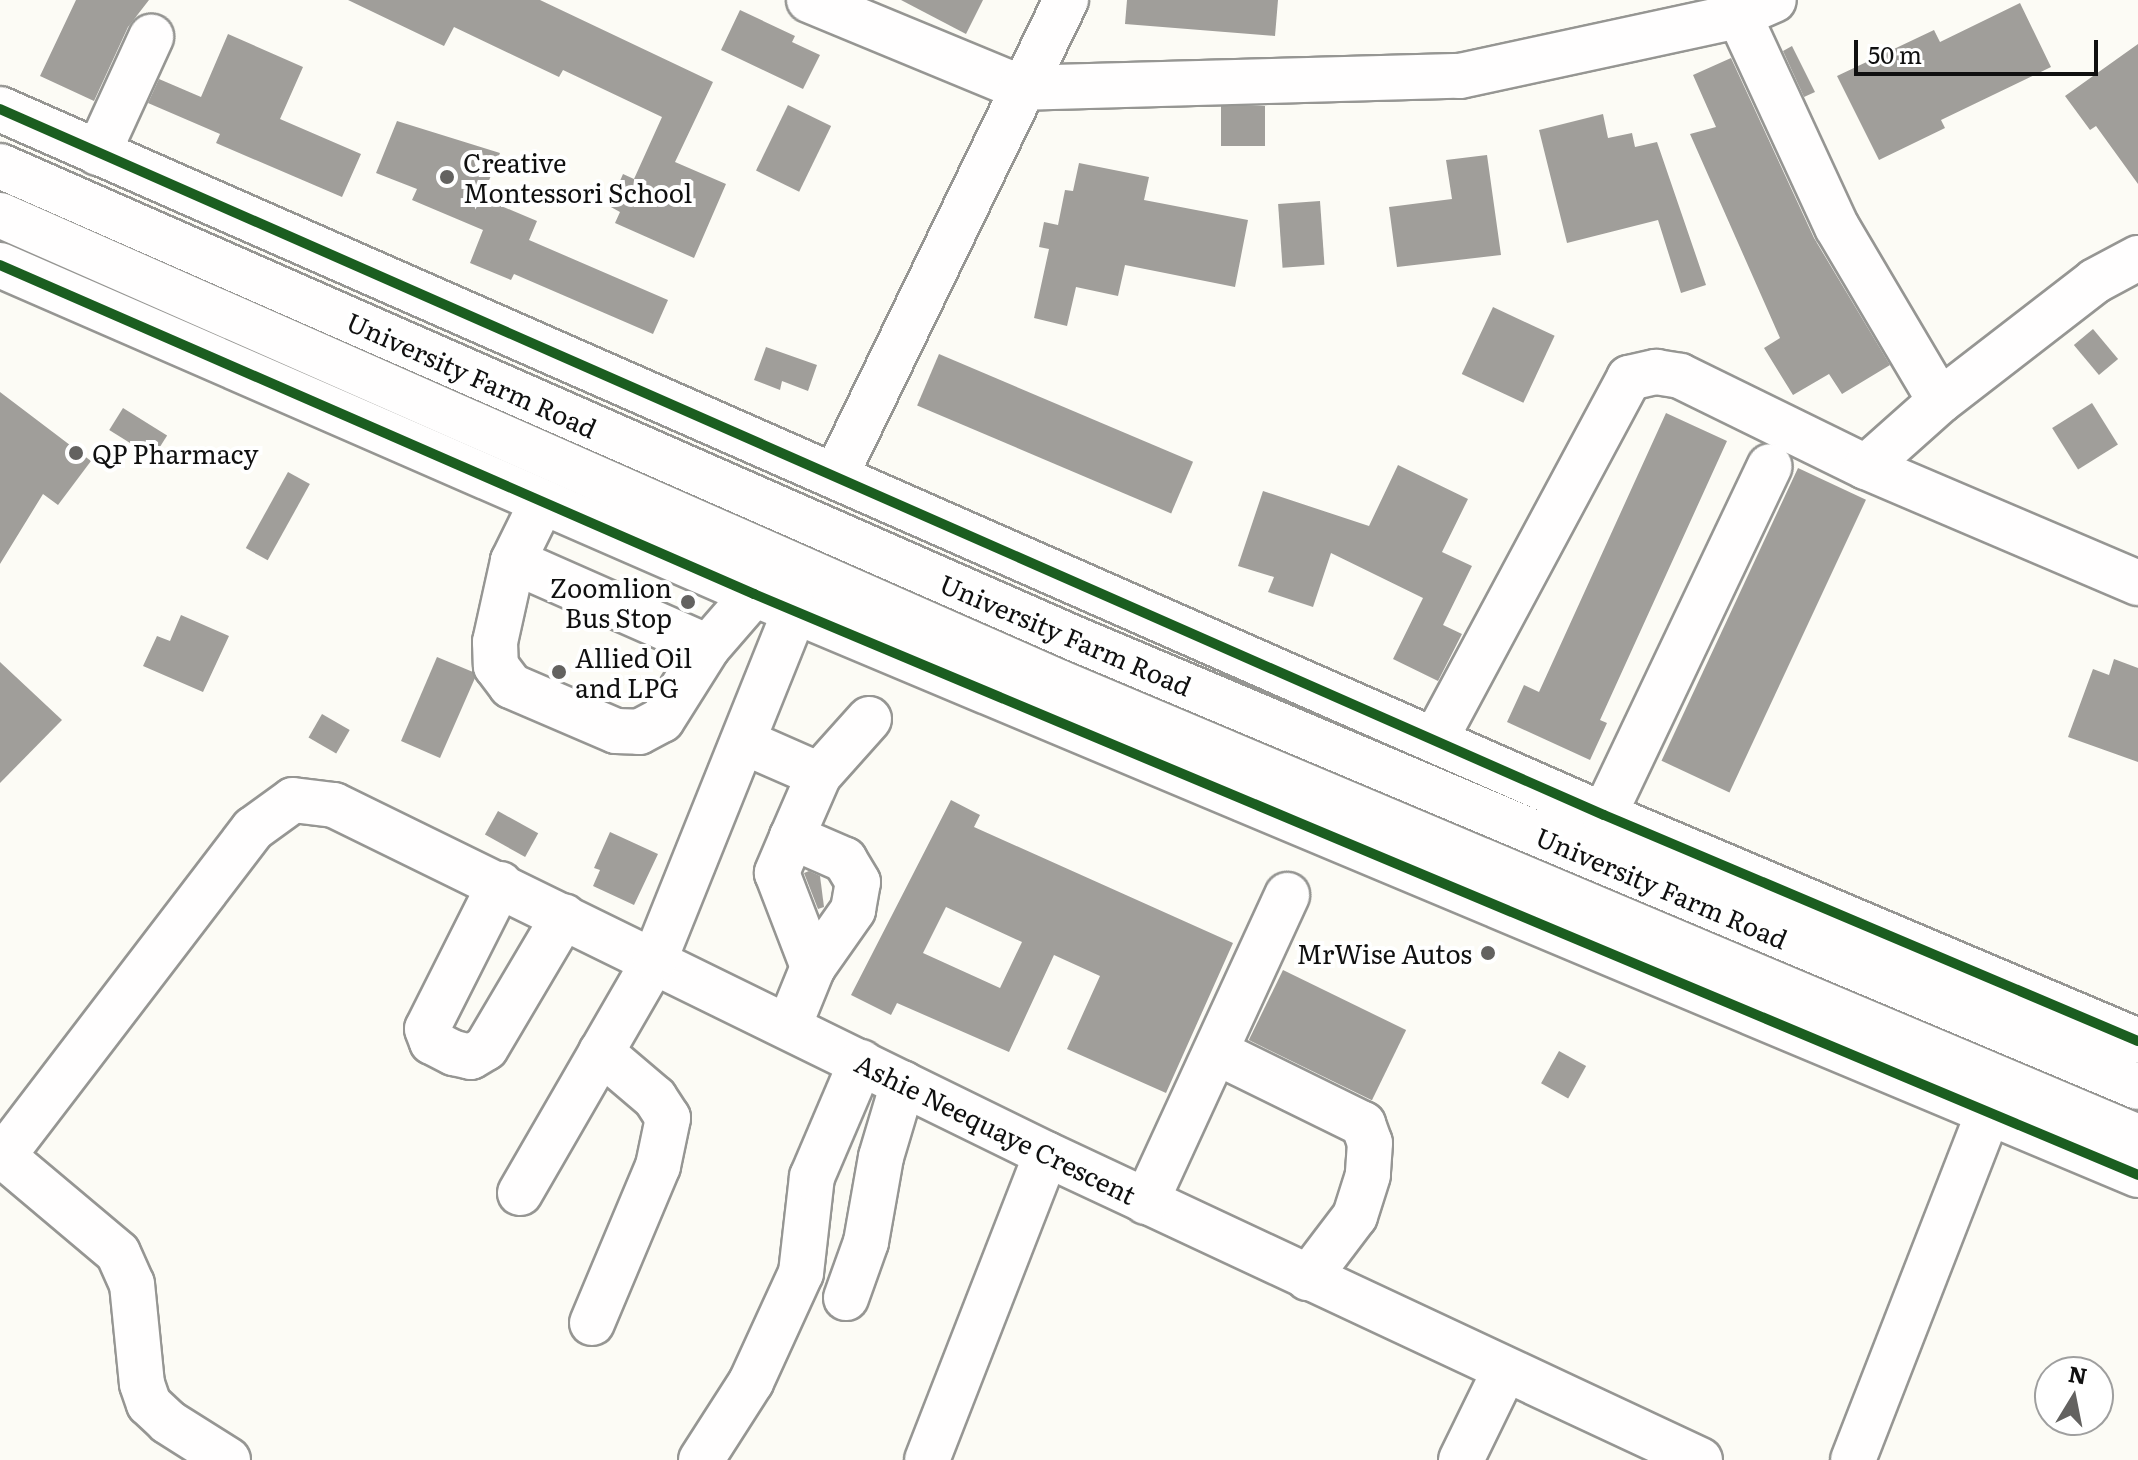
<!DOCTYPE html>
<style>
body{margin:0}
#map{position:relative;width:2138px;height:1460px;overflow:hidden;background:#fcfbf5;font-family:Literata,serif}
div>[style]{position:absolute}
[style*='--x']{left:calc(var(--x)*1px);top:calc(var(--y)*1px);width:calc(var(--w)*1px);rotate:calc(var(--a)*1deg)}
.building>*{inset:0;background:#a09e9a;transform-origin:0 0}
.roads{filter:drop-shadow(2px 0 #969693) drop-shadow(-2px 0 #969693) drop-shadow(0 2px #969693) drop-shadow(0 -2px #969693)}
.minor>*{height:44px;margin:-22px;padding:0 22px;transform-origin:22px;border-radius:22px;background:#fffefe}
.cycleway>*{height:10px;margin:-5px;padding:0 5px;transform-origin:5px;border-radius:5px;background:#1b5e20}
.dots>*{width:22px;height:22px;translate:-50% -50%;box-sizing:border-box;border:4px solid #fff;border-radius:50%}
span{translate:-50% -50%;white-space:nowrap;text-align:center;line-height:1.15;-webkit-text-stroke:8px #fff;paint-order:stroke}
.poi-label{font-size:26px;color:#101010}
.left{translate:0 -50%;text-align:left}
.right{translate:-100% -50%;text-align:right}
.street-label{font-size:26px;color:#101010}
.north{position:absolute;left:2034px;top:1356px;width:80px;height:80px;box-sizing:border-box;background:#fff;border:2px solid #9f9f9f;border-radius:50%;rotate:10deg;font-size:22px;font-weight:700;line-height:32px;text-align:center;color:#101010}
.north::after{content:'';display:block;margin:auto;width:28px;height:36px;background:#636260;clip-path:polygon(50% 0,100% 100%,50% 72%,0 100%)}
.scale{position:absolute;left:1854px;top:40px;width:244px;height:36px;box-sizing:border-box;border:4px solid #101010;border-top:0;padding-left:10px;font-size:24px;line-height:28px;white-space:nowrap;color:#101010;-webkit-text-stroke:6px #fff;paint-order:stroke}
</style>
<div id="map">
<div class="building">
<div style="clip-path:polygon(76px 0,149px 0,128px 27px,94px 101px,40px 76px)"></div>
<div style="clip-path:polygon(348px 0,540px 0,713px 82px,675px 162px,726px 184px,694px 258px,615px 223px,620px 212px,609px 206px,623px 174px,634px 179px,662px 117px,563px 70px,559px 77px,454px 27px,444px 46px)"></div>
<div style="clip-path:polygon(901px 0,983px 0,966px 34px)"></div>
<div style="clip-path:polygon(1127px 0,1278px 0,1275px 36px,1125px 24px)"></div>
<div style="clip-path:polygon(2020px 3px,2051px 67px,1941px 120px,1945px 128px,1879px 160px,1837px 76px,1934px 30px,1940px 42px)"></div>
<div style="clip-path:polygon(740px 10px,795px 36px,792px 42px,820px 55px,803px 89px,721px 50px)"></div>
<div style="clip-path:polygon(228px 34px,303px 67px,280px 119px,361px 154px,342px 197px,216px 143px,220px 134px,148px 103px,159px 79px,201px 97px)"></div>
<div style="clip-path:polygon(2138px 44px,2138px 184px,2096px 126px,2090px 130px,2065px 96px)"></div>
<div style="clip-path:polygon(1792px 46px,1815px 92px,1804px 97px,1783px 51px)"></div>
<div style="clip-path:polygon(1731px 58px,1814px 238px,1890px 365px,1842px 394px,1829px 374px,1793px 395px,1764px 348px,1780px 338px,1690px 134px,1716px 127px,1693px 75px)"></div>
<div style="left:788px;top:105px;width:48px;height:73px;rotate:26deg"></div>
<div style="left:1265px;top:106px;width:40px;height:44px;rotate:90deg"></div>
<div style="clip-path:polygon(1603px 114px,1608px 138px,1632px 133px,1635px 147px,1657px 142px,1706px 285px,1681px 293px,1658px 220px,1567px 243px,1539px 130px)"></div>
<div style="clip-path:polygon(397px 121px,500px 153px,482px 198px,537px 221px,529px 240px,668px 300px,653px 334px,514px 274px,511px 280px,470px 263px,483px 230px,412px 200px,417px 189px,376px 173px)"></div>
<div style="clip-path:polygon(1487px 155px,1501px 255px,1397px 267px,1389px 207px,1452px 199px,1446px 160px)"></div>
<div style="clip-path:polygon(1079px 163px,1149px 177px,1144px 200px,1248px 220px,1235px 287px,1125px 265px,1118px 296px,1076px 287px,1067px 326px,1034px 318px,1049px 249px,1039px 247px,1044px 222px,1058px 225px,1065px 190px,1073px 191px)"></div>
<div style="left:1320px;top:201px;width:64px;height:42px;rotate:86deg"></div>
<div style="left:1493px;top:307px;width:68px;height:74px;rotate:25deg"></div>
<div style="left:2093px;top:329px;width:39px;height:25px;rotate:50deg"></div>
<div style="clip-path:polygon(766px 347px,817px 365px,808px 391px,782px 381px,780px 390px,754px 380px)"></div>
<div style="left:939px;top:354px;width:276px;height:56px;rotate:23deg"></div>
<div style="clip-path:polygon(0 392px,91px 461px,58px 505px,43px 494px,0 564px)"></div>
<div style="left:2092px;top:403px;width:49px;height:47px;rotate:58deg"></div>
<div style="left:123px;top:408px;width:52px;height:26px;rotate:32deg"></div>
<div style="clip-path:polygon(1666px 413px,1727px 441px,1600px 720px,1607px 723px,1590px 760px,1507px 722px,1524px 685px,1539px 692px)"></div>
<div style="clip-path:polygon(1398px 465px,1468px 499px,1442px 552px,1472px 566px,1443px 625px,1462px 634px,1438px 681px,1393px 659px,1423px 598px,1331px 553px,1313px 607px,1268px 592px,1274px 577px,1238px 566px,1263px 491px,1369px 526px)"></div>
<div style="left:1798px;top:468px;width:75px;height:323px;rotate:25deg"></div>
<div style="left:288px;top:472px;width:25px;height:87px;rotate:29deg"></div>
<div style="clip-path:polygon(181px 615px,229px 636px,203px 692px,143px 666px,157px 636px,170px 641px)"></div>
<div style="clip-path:polygon(437px 657px,473px 672px,475px 678px,440px 758px,401px 741px)"></div>
<div style="clip-path:polygon(2114px 659px,2138px 668px,2138px 762px,2068px 737px,2093px 669px,2109px 675px)"></div>
<div style="clip-path:polygon(0 662px,62px 720px,0 783px)"></div>
<div style="left:322px;top:714px;width:32px;height:27px;rotate:30deg"></div>
<div style="clip-path:polygon(evenodd,951px 800px,980px 815px,974px 827px,1233px 943px,1166px 1093px,1067px 1049px,1100px 976px,1054px 955px,1009px 1052px,897px 1003px,891px 1015px,851px 995px,951px 800px,946px 907px,1022px 942px,1000px 988px,923px 953px,946px 907px)"></div>
<div style="left:498px;top:811px;width:46px;height:27px;rotate:29deg"></div>
<div style="clip-path:polygon(610px 832px,658px 854px,634px 905px,593px 886px,600px 870px,594px 868px)"></div>
<div style="clip-path:polygon(809px 871px,820px 876px,824px 907px,818px 909px,804px 873px)"></div>
<div style="left:1283px;top:970px;width:137px;height:78px;rotate:26deg"></div>
<div style="left:1559px;top:1051px;width:31px;height:37px;rotate:29deg"></div>
</div>
<div class="roads">
<div class="minor">
<div style="--x:809;--y:0;--w:230;--a:22.5"></div>
<div style="--x:1021;--y:88;--w:439;--a:-1.6"></div>
<div style="--x:1460;--y:76;--w:283;--a:-12.2"></div>
<div style="--x:1737;--y:16;--w:40;--a:-23.4"></div>
<div style="--x:1732;--y:0;--w:250;--a:65.2"></div>
<div style="--x:1837;--y:227;--w:202;--a:59.4"></div>
<div style="--x:0;--y:109;--w:1752;--a:23.76"></div>
<div style="--x:1604;--y:815;--w:580;--a:22.94"></div>
<div style="--x:98;--y:153;--w:128;--a:-65.4"></div>
<div style="--x:0;--y:166;--w:1178;--a:23.74"></div>
<div style="--x:1078;--y:640;--w:1150;--a:22.87"></div>
<div style="--x:0;--y:215;--w:1157;--a:23.8"></div>
<div style="--x:1059;--y:682;--w:1171;--a:22.86"></div>
<div style="--x:0;--y:265;--w:823;--a:23.57"></div>
<div style="--x:754;--y:594;--w:1501;--a:22.77"></div>
<div style="--x:1866;--y:467;--w:99;--a:-41.7"></div>
<div style="--x:1940;--y:401;--w:196;--a:-37.7"></div>
<div style="--x:2095;--y:281;--w:49;--a:-28.1"></div>
<div style="--x:836;--y:475;--w:528;--a:-64.16"></div>
<div style="--x:542;--y:502;--w:66;--a:116.2"></div>
<div style="--x:513;--y:561;--w:83;--a:102.5"></div>
<div style="--x:495;--y:642;--w:24;--a:88"></div>
<div style="--x:496;--y:666;--w:25;--a:53"></div>
<div style="--x:511;--y:686;--w:114;--a:23.2"></div>
<div style="--x:616;--y:731;--w:23;--a:2"></div>
<div style="--x:639;--y:732;--w:26;--a:-28"></div>
<div style="--x:662;--y:720;--w:86;--a:-57.8"></div>
<div style="--x:708;--y:647;--w:70;--a:-49"></div>
<div style="--x:513;--y:561;--w:213;--a:23.8"></div>
<div style="--x:1435;--y:740;--w:411;--a:-61.8"></div>
<div style="--x:1629;--y:378;--w:28;--a:-13"></div>
<div style="--x:1656;--y:372;--w:24;--a:9"></div>
<div style="--x:1680;--y:376;--w:207;--a:26.1"></div>
<div style="--x:1866;--y:467;--w:296;--a:23.1"></div>
<div style="--x:744;--y:742;--w:82;--a:23.7"></div>
<div style="--x:1604;--y:815;--w:386;--a:-64.6"></div>
<div style="--x:792;--y:837;--w:39;--a:113"></div>
<div style="--x:777;--y:873;--w:101;--a:69"></div>
<div style="--x:500;--y:884;--w:162;--a:116.7"></div>
<div style="--x:427;--y:1029;--w:14;--a:69"></div>
<div style="--x:432;--y:1042;--w:25;--a:27"></div>
<div style="--x:454;--y:1053;--w:17;--a:13"></div>
<div style="--x:471;--y:1057;--w:17;--a:-31"></div>
<div style="--x:486;--y:1048;--w:153;--a:-59.4"></div>
<div style="--x:789;--y:1026;--w:64;--a:-67.9"></div>
<div style="--x:813;--y:967;--w:70;--a:-54.9"></div>
<div style="--x:853;--y:910;--w:28;--a:-80"></div>
<div style="--x:858;--y:882;--w:26;--a:-121"></div>
<div style="--x:845;--y:860;--w:58;--a:-156.5"></div>
<div style="--x:792;--y:837;--w:68;--a:-66.5"></div>
<div style="--x:819;--y:775;--w:75;--a:-48.2"></div>
<div style="--x:1216;--y:1052;--w:164;--a:26.1"></div>
<div style="--x:1363;--y:1124;--w:20;--a:70"></div>
<div style="--x:1370;--y:1143;--w:32;--a:94"></div>
<div style="--x:1368;--y:1175;--w:43;--a:107.6"></div>
<div style="--x:1355;--y:1216;--w:78;--a:127.2"></div>
<div style="--x:3;--y:1156;--w:150;--a:40.1"></div>
<div style="--x:118;--y:1253;--w:34;--a:66"></div>
<div style="--x:132;--y:1284;--w:100;--a:84.3"></div>
<div style="--x:142;--y:1384;--w:21;--a:71"></div>
<div style="--x:149;--y:1404;--w:26;--a:43"></div>
<div style="--x:168;--y:1422;--w:71;--a:32.3"></div>
<div style="--x:0;--y:1160;--w:417;--a:-52.6"></div>
<div style="--x:253;--y:829;--w:49;--a:-35.9"></div>
<div style="--x:293;--y:800;--w:41;--a:7"></div>
<div style="--x:334;--y:805;--w:793;--a:26.11"></div>
<div style="--x:1046;--y:1154;--w:722;--a:25.07"></div>
<div style="--x:520;--y:1193;--w:270;--a:-60"></div>
<div style="--x:655;--y:959;--w:376;--a:-68.1"></div>
<div style="--x:1146;--y:1202;--w:338;--a:-65.3"></div>
<div style="--x:846;--y:1298;--w:59;--a:-70.3"></div>
<div style="--x:866;--y:1242;--w:86;--a:-80"></div>
<div style="--x:881;--y:1157;--w:77;--a:-73.4"></div>
<div style="--x:592;--y:1323;--w:170;--a:-67.2"></div>
<div style="--x:658;--y:1166;--w:49;--a:-78.2"></div>
<div style="--x:668;--y:1118;--w:24;--a:-123"></div>
<div style="--x:655;--y:1098;--w:71;--a:-139.6"></div>
<div style="--x:701;--y:1460;--w:93;--a:-57.3"></div>
<div style="--x:751;--y:1382;--w:120;--a:-65.4"></div>
<div style="--x:801;--y:1273;--w:97;--a:-83.5"></div>
<div style="--x:812;--y:1177;--w:125;--a:-66.9"></div>
<div style="--x:927;--y:1460;--w:328;--a:-68.7"></div>
<div style="--x:1461;--y:1460;--w:98;--a:-64"></div>
<div style="--x:1853;--y:1460;--w:374;--a:-68.7"></div>
</div>
</div>
<div class="cycleway">
<div style="--x:0;--y:109;--w:1752;--a:23.76"></div>
<div style="--x:1604;--y:815;--w:580;--a:22.94"></div>
<div style="--x:0;--y:265;--w:823;--a:23.57"></div>
<div style="--x:754;--y:594;--w:1501;--a:22.77"></div>
</div>
<div class="dots">
<div style="left:447px;top:177px;background:#636260"></div>
<div style="left:76px;top:453px;background:#636260"></div>
<div style="left:688px;top:602px;background:#636260"></div>
<div style="left:559px;top:672px;background:#636260"></div>
<div style="left:1488px;top:953px;background:#636260"></div>
</div>
<div class="poi-label">
<span class="left" style="left:463px;top:177px">Creative<br>Montessori School</span>
<span class="left" style="left:92px;top:453px">QP Pharmacy</span>
<span class="right" style="left:672px;top:602px">Zoomlion<br>Bus Stop</span>
<span class="left" style="left:575px;top:672px">Allied Oil<br>and LPG</span>
<span class="right" style="left:1472px;top:953px">MrWise Autos</span>
</div>
<div class="street-label">
<span style="left:472px;top:374px;rotate:24deg">University Farm Road</span>
<span style="left:1066px;top:634px;rotate:23deg">University Farm Road</span>
<span style="left:1662px;top:887px;rotate:23deg">University Farm Road</span>
<span style="left:996px;top:1128px;rotate:26deg">Ashie Neequaye Crescent</span>
</div>
<div class="north">N</div>
<div class="scale">50 m</div>
</div>
